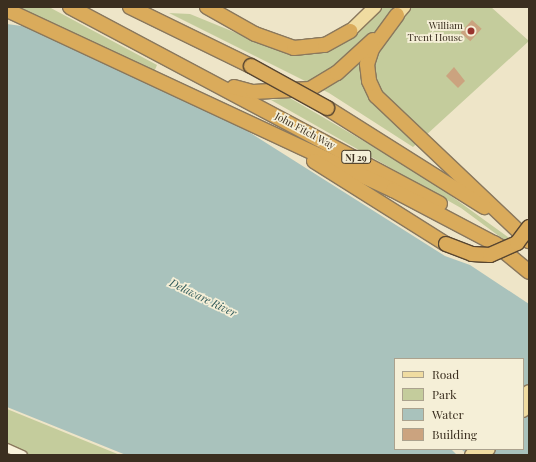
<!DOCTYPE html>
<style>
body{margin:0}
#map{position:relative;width:536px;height:462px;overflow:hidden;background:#eee5c8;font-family:"Playfair Display",serif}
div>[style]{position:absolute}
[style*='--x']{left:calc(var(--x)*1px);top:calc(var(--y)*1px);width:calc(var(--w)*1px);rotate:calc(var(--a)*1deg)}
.green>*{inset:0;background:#c4cc9c}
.water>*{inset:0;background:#a9c2bc}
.building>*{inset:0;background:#cba37f;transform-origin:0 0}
.roads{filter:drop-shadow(1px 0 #8a785d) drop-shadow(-1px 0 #8a785d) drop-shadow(0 1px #8a785d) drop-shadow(0 -1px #8a785d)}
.minor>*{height:8px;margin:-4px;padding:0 4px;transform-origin:4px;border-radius:4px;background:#f9f2db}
.primary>*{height:12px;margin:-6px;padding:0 6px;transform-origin:6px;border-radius:6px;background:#f0dca1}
.motorway>*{height:14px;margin:-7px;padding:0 7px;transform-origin:7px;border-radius:7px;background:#daab5b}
.bridges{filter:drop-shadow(1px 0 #584631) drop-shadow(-1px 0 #584631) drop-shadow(0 1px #584631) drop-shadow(0 -1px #584631)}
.motorway-bridge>*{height:14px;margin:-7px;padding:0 7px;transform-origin:7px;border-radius:7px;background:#daab5b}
.dots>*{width:11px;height:11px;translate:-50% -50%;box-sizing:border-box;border:2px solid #f5efd7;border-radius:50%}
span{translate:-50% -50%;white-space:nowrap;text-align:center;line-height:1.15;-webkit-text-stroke:3.5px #f5efd7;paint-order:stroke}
.shield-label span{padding:1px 3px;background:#f5efd7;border:1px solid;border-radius:3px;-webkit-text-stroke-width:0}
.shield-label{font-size:9px;color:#3b2f20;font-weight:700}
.poi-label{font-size:10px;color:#3b2f20}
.right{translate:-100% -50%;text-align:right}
.street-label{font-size:10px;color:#3b2f20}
.water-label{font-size:11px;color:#305a5a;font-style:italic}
.frame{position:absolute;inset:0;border:8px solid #3b2f20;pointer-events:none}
.legend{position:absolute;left:394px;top:358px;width:130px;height:92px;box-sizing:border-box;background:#f5efd7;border:1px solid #aba28e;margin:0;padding:5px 7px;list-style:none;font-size:12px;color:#3b2f20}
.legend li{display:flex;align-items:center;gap:8px;height:20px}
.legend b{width:20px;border:1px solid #aba28e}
</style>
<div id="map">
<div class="green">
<div style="clip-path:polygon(16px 7px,49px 7px,157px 65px,154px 72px)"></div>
<div style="clip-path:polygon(380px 7px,491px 7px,529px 41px,413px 147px,329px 93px,169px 13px,190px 14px,293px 56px,317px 52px)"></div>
<div style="clip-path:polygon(290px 98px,422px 175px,512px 240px,507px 242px,461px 208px,271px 100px)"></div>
<div style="clip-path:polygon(7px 409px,120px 455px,26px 455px,7px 447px)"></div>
</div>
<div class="water">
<div style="clip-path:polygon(7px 24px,29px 27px,241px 127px,445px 256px,470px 265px,529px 304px,529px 455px,468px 455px,461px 449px,523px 449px,523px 418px,528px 413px,523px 409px,523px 359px,395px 359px,395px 449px,451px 449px,457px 455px,126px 455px,7px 407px)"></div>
</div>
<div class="building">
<div style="left:472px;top:20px;width:13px;height:17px;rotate:42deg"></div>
<div style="clip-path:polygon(454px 67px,465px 81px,458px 88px,446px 76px)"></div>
</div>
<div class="roads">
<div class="minor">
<div style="--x:7;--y:448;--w:17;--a:24"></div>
</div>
<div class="primary">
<div style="--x:397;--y:15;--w:11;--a:-49"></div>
<div style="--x:350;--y:31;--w:35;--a:-44"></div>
<div style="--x:523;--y:397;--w:8;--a:-45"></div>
<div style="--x:523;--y:411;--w:8;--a:-45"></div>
<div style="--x:471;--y:455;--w:8;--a:-50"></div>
<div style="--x:483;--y:455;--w:8;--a:-45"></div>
</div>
<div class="motorway">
<div style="--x:70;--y:7;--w:419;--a:28"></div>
<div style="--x:130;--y:7;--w:135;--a:26"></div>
<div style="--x:207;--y:7;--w:55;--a:29.4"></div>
<div style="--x:255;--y:34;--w:41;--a:19.7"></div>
<div style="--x:294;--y:48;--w:31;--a:-6"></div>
<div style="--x:325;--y:45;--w:29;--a:-29"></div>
<div style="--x:7;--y:10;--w:426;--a:25"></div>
<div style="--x:393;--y:190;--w:122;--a:27.8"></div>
<div style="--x:397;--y:15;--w:42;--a:126.3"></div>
<div style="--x:372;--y:49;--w:16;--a:108"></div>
<div style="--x:367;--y:64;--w:17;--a:83"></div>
<div style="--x:369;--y:81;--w:17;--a:65"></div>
<div style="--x:376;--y:96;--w:211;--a:43.5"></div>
<div style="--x:234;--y:87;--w:20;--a:15"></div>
<div style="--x:253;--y:92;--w:57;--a:-3"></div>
<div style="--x:310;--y:89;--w:31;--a:-31"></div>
<div style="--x:337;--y:73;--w:49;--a:-42.5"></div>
<div style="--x:327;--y:108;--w:186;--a:32.2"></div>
<div style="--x:314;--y:161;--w:156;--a:32.2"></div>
<div style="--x:494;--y:243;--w:45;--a:39.6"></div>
</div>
</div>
<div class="bridges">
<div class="motorway-bridge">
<div style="--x:251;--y:66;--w:87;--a:28.9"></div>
<div style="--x:446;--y:244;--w:28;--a:21"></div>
<div style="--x:472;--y:254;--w:18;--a:3"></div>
<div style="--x:490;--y:255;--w:30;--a:-24"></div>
<div style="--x:517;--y:243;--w:20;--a:-53"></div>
</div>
</div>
<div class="dots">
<div style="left:471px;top:31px;background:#98342e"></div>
</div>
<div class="shield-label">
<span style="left:356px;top:157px">NJ 29</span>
</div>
<div class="poi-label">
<span class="right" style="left:463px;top:31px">William<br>Trent House</span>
</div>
<div class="street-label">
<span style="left:305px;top:131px;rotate:28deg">John Fitch Way</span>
</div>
<div class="water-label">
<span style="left:203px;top:298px;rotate:26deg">Delaware River</span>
</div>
<div class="frame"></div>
<ul class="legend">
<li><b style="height:5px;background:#f0dca1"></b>Road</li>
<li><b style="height:11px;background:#c4cc9c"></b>Park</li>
<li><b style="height:11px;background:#a9c2bc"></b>Water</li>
<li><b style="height:11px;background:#cba37f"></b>Building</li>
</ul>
</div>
